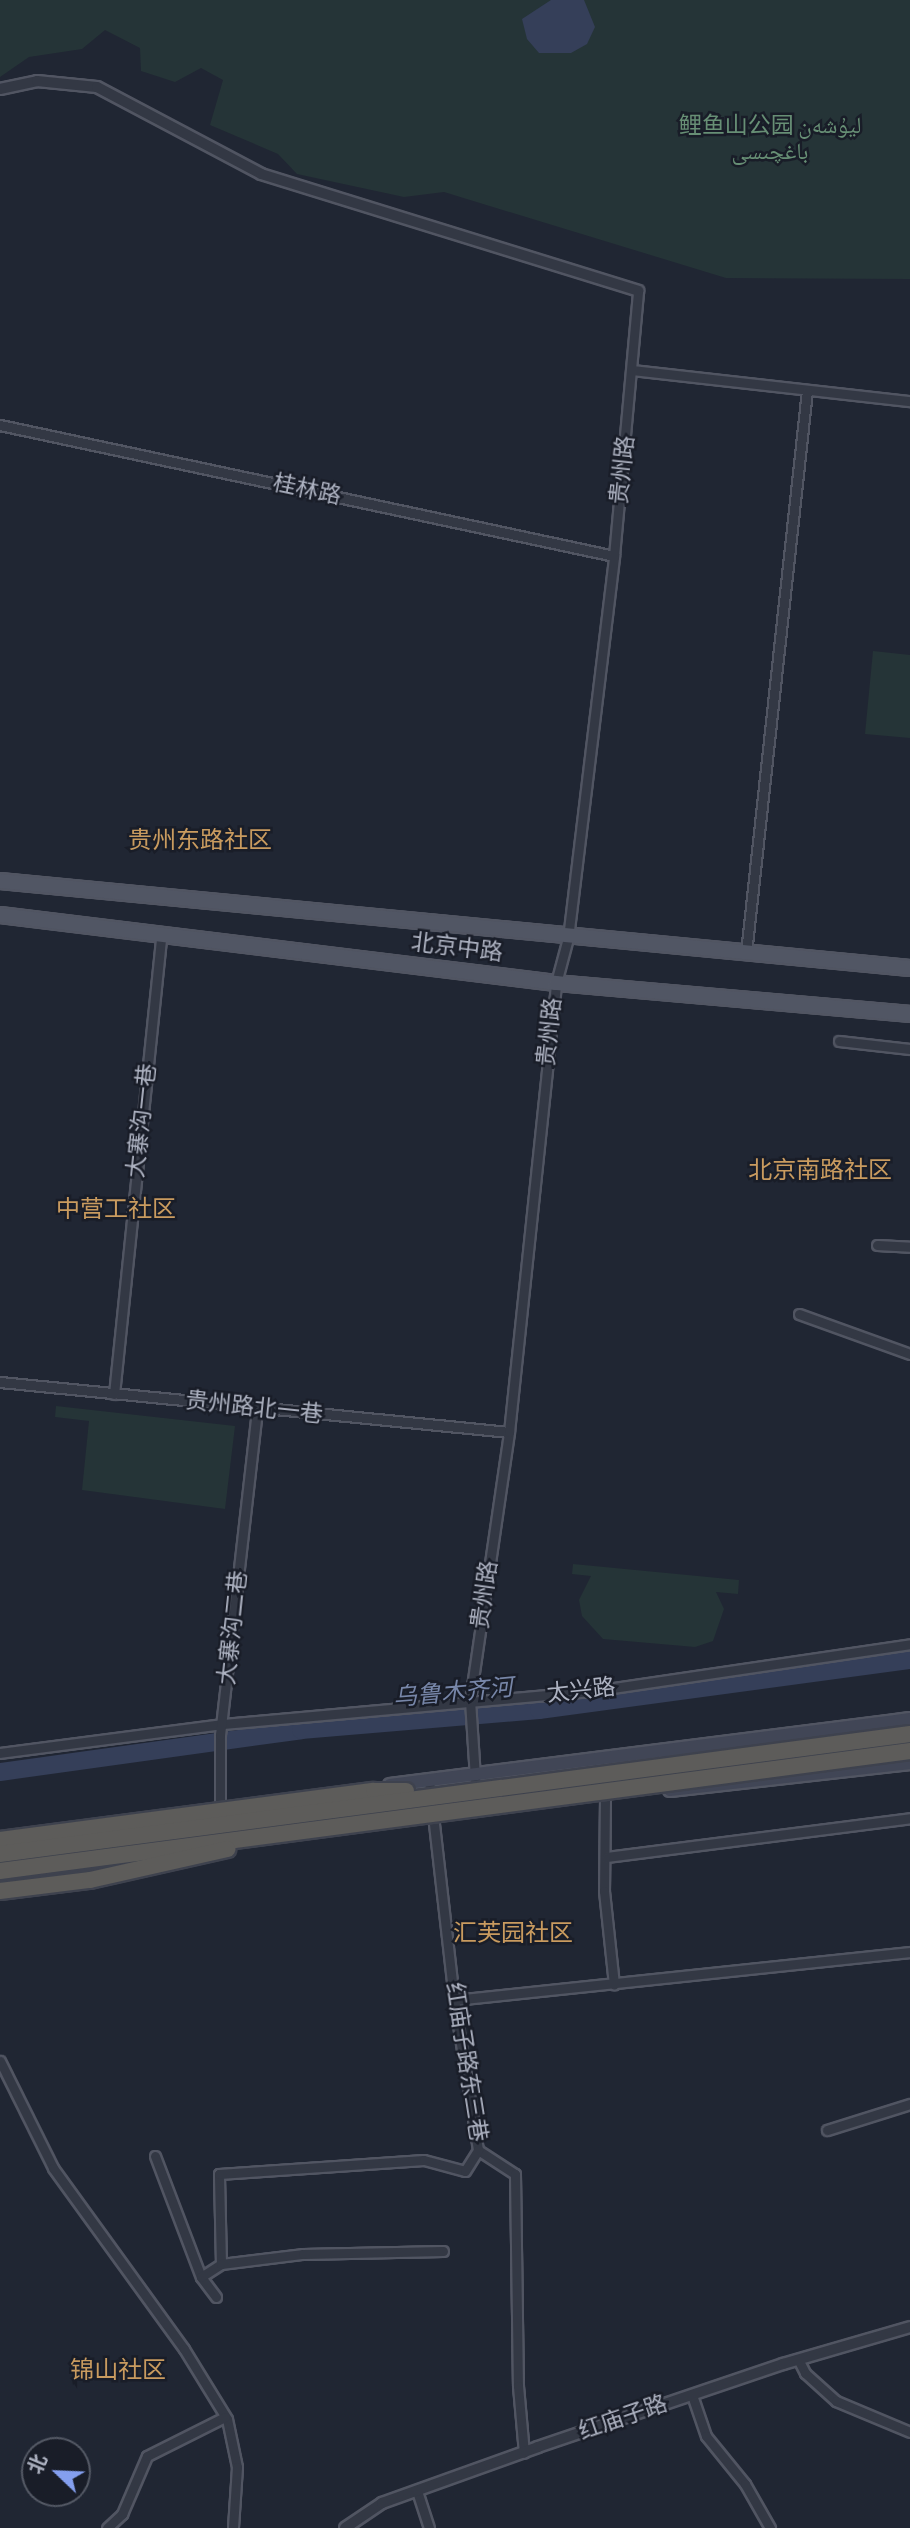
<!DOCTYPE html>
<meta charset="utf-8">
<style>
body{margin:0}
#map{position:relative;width:910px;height:2528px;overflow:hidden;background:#202633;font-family:"Source Sans 3","Noto Naskh Arabic","Noto Sans SC",sans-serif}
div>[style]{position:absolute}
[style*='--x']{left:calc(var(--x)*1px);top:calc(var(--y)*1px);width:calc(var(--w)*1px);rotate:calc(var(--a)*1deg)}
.green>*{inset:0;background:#253437}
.water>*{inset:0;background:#353f59}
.river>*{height:18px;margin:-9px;padding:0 9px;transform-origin:9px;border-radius:9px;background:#353f59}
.roads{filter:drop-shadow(2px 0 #515562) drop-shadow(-2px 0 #515562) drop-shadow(0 2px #515562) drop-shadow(0 -2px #515562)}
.minor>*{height:9px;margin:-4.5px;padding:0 4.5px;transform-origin:4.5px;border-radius:4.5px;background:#333844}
.tertiary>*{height:10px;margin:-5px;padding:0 5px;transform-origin:5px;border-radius:5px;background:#333844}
.secondary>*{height:12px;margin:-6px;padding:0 6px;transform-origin:6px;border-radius:6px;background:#414656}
.primary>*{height:14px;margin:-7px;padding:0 7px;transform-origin:7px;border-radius:7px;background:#515664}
.bridges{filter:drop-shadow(2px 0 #3e424e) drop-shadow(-2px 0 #3e424e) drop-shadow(0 2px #3e424e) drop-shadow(0 -2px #3e424e)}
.trunk-bridge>*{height:16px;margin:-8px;padding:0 8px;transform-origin:8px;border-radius:8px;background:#5d5c5a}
span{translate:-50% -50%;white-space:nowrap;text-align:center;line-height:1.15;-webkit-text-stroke:5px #191d28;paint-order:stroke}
.park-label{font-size:23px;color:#678f75}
.street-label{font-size:23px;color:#adb2c1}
.neighbourhood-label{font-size:24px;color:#c99b5f}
.water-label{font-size:24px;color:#7786a8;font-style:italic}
.north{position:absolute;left:21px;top:2437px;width:70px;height:70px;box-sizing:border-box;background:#191d28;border:2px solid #545965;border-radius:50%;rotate:293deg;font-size:19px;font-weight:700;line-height:28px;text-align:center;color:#adb2c1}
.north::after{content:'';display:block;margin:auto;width:24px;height:32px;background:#849fef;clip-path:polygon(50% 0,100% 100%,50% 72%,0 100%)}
</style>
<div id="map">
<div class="green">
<div style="clip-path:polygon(0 0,910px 0,910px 279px,726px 278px,444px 192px,404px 197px,297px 174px,278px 154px,210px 125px,223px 80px,201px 68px,175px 82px,141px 71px,140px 48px,105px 30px,82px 49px,29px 57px,0 77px)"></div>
<div style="clip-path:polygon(873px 651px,910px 655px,910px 738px,865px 734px)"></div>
<div style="clip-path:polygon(56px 1406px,235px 1426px,225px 1509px,82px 1490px,89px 1421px,55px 1417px)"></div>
<div style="clip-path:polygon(573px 1564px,739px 1580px,738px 1594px,716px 1592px,724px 1609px,713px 1641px,695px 1647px,603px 1639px,582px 1616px,579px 1600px,591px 1576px,572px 1574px)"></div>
</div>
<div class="water">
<div style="clip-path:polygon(551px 0,584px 0,595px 27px,587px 44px,571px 53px,539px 53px,527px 39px,522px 19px)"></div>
</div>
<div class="river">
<div style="--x:0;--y:1772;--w:304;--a:-7.9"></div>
<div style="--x:301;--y:1730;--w:239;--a:-4.8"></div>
<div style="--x:539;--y:1710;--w:374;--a:-7.7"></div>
</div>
<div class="roads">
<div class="minor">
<div style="--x:632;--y:370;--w:280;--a:6.4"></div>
<div style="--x:0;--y:425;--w:628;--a:12.04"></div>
<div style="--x:746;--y:953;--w:565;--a:-83.81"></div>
<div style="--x:839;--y:1041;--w:71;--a:6.4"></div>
<div style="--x:877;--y:1245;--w:33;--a:3"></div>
<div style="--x:799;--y:1314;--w:118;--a:19.8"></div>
<div style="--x:0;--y:1382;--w:511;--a:5.61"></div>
<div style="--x:114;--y:1394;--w:464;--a:-84.1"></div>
<div style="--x:0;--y:1753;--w:224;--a:-7.4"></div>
<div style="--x:222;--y:1724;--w:372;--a:-5.1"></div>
<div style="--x:593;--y:1691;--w:320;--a:-8.4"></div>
<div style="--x:429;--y:1780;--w:221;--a:83.5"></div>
<div style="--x:454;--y:2000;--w:152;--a:80.9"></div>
<div style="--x:478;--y:2150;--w:44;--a:33"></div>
<div style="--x:515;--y:2174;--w:212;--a:89.2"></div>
<div style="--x:518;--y:2386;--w:67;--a:84.9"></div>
<div style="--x:476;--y:1793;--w:93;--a:-93.7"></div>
<div style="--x:470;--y:1700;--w:271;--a:-81.7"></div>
<div style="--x:509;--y:1432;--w:451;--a:-84"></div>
<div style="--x:556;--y:983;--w:47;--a:-75.1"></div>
<div style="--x:568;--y:938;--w:385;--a:-83.1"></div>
<div style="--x:614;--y:556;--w:266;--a:-84.8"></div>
<div style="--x:605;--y:1798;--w:93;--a:90.6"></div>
<div style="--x:604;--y:1891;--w:94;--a:83.9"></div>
<div style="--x:220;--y:1846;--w:111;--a:-90"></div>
<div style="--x:220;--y:1735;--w:329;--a:-83.5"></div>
<div style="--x:607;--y:1857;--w:305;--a:-7.3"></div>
<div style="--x:454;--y:2000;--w:459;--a:-6"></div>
<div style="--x:0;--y:2061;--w:119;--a:63.6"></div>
<div style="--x:53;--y:2168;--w:223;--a:54.1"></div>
<div style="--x:184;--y:2349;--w:82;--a:58.4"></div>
<div style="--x:227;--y:2419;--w:49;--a:78.2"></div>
<div style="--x:237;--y:2467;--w:61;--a:93.8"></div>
<div style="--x:827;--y:2130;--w:87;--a:-17.4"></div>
<div style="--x:155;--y:2156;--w:129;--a:69.2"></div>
<div style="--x:201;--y:2277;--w:25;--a:53"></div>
<div style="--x:221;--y:2264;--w:90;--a:-91.3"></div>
<div style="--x:219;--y:2174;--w:205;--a:-3.9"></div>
<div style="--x:424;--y:2160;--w:42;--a:15"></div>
<div style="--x:465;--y:2171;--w:25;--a:-58"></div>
<div style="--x:201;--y:2277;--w:24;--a:-33"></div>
<div style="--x:221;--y:2264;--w:83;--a:-7"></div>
<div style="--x:303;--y:2254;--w:140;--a:-1.2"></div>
<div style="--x:798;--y:2359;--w:16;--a:63"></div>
<div style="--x:805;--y:2373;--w:42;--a:42.1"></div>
<div style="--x:836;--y:2401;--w:80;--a:22.7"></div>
<div style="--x:692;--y:2395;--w:43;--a:71.1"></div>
<div style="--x:706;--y:2436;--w:62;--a:50.9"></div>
<div style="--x:745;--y:2484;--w:51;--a:60.4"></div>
<div style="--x:417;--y:2491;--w:39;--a:72"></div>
<div style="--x:107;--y:2528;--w:21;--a:-43"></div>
<div style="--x:122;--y:2514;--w:63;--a:-66.7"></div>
<div style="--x:147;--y:2456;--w:87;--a:-26.6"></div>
</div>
<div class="tertiary">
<div style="--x:0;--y:89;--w:38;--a:-12"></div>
<div style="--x:37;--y:81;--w:60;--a:5.7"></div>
<div style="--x:97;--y:87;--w:186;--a:27.9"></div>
<div style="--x:261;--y:174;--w:395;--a:17.2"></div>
<div style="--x:345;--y:2528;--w:45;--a:-34"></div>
<div style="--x:382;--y:2503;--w:166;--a:-19.7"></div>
<div style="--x:538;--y:2447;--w:259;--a:-18.7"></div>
<div style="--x:783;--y:2364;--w:132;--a:-16.2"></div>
</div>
<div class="secondary">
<div style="--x:390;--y:1785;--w:524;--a:-7.23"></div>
<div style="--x:670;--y:1790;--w:242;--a:-6.4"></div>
<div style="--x:0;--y:1883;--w:141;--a:-8.6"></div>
</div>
<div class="primary">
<div style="--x:0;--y:881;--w:914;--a:5.46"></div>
<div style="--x:0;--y:915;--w:560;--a:6.97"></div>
<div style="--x:556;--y:983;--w:355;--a:5"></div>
</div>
</div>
<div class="bridges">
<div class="trunk-bridge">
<div style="--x:0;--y:1840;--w:377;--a:-7.5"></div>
<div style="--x:374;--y:1791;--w:32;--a:0"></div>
<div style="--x:0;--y:1854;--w:918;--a:-7.51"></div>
<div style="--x:0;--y:1871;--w:918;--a:-7.51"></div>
<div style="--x:0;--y:1891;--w:91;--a:-7"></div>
<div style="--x:90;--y:1880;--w:141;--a:-12.7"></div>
</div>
</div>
<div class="park-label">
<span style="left:770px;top:139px">鲤鱼山公园 ليۇشەن<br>باغچىسى</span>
</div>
<div class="street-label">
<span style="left:623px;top:470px;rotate:-84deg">贵州路</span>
<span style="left:307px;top:490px;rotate:12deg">桂林路</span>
<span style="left:457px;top:948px;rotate:7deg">北京中路</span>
<span style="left:550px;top:1032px;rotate:-84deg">贵州路</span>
<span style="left:142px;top:1121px;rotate:-84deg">大寨沟一巷</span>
<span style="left:254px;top:1408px;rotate:6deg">贵州路北一巷</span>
<span style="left:485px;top:1595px;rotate:-82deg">贵州路</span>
<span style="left:233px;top:1628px;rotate:-84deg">大寨沟二巷</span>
<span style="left:581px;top:1691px;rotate:-6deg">太兴路</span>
<span style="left:466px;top:2062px;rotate:81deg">红庙子路东三巷</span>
<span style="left:623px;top:2418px;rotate:-19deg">红庙子路</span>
</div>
<div class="neighbourhood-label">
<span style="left:200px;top:841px">贵州东路社区</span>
<span style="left:820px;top:1171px">北京南路社区</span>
<span style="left:116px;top:1210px">中营工社区</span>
<span style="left:513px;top:1934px">汇芙园社区</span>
<span style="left:118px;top:2371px">锦山社区</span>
</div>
<div class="water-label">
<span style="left:453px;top:1693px;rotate:-5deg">乌鲁木齐河</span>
</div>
<div class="north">北</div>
</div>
